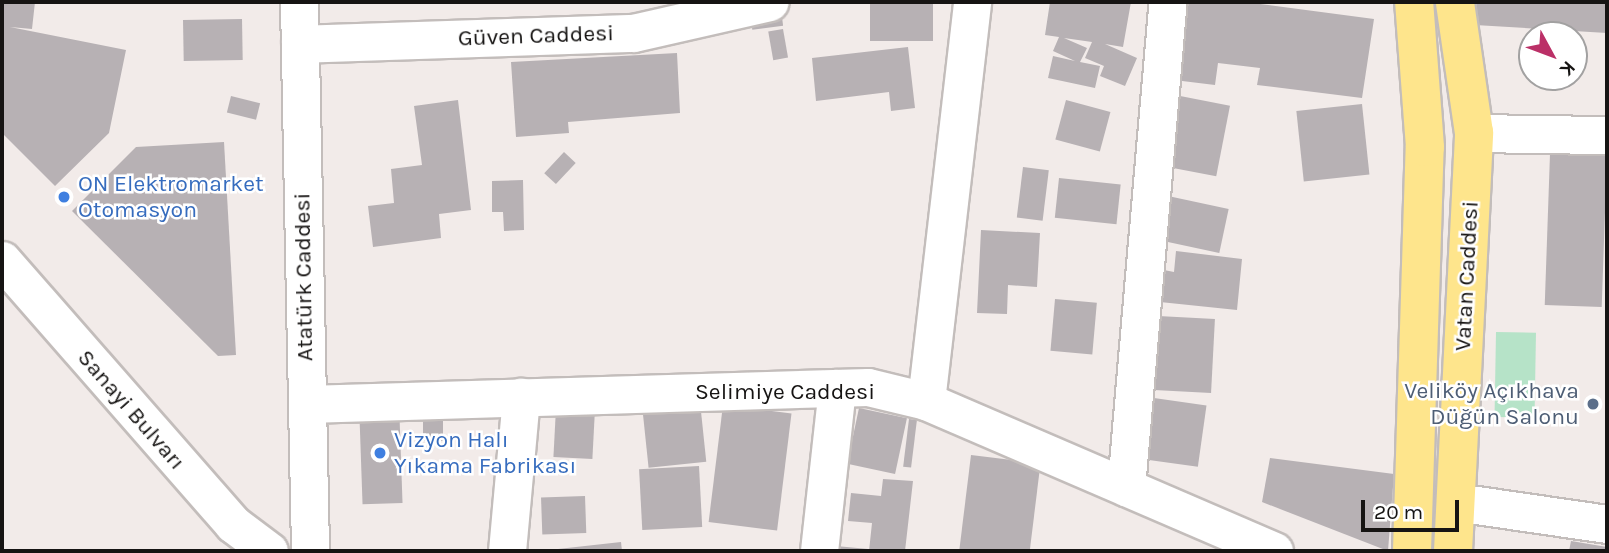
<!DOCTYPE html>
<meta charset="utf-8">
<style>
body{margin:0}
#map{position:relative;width:1609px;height:553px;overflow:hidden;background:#f2ebe9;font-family:Karla,sans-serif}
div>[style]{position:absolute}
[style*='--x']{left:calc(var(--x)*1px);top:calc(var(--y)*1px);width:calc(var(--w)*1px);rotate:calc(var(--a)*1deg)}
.green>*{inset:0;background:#b6e3c8;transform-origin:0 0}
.building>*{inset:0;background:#b7b1b4;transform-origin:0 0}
.roads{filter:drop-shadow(2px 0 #c3bdbb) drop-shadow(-2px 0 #c3bdbb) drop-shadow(0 2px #c3bdbb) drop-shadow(0 -2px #c3bdbb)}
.minor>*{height:37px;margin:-18.5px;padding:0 18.5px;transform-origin:18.5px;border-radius:18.5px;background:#fff}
.major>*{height:38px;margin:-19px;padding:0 19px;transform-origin:19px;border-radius:19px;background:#fee58c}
.dots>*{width:19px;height:19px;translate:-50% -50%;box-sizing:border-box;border:4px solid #fff;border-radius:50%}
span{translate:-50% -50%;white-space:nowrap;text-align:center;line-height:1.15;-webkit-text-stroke:5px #fff;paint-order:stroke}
.street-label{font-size:23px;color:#161413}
.shop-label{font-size:23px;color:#366cbe}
.left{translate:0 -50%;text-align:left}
.service-label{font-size:23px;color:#4e5e75}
.right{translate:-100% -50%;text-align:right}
.frame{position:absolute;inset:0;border:4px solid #161413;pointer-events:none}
.north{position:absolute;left:1518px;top:21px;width:70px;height:70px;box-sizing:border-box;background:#fff;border:2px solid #a2a1a1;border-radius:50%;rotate:131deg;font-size:19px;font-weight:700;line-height:28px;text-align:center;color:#161413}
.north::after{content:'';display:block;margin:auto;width:24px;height:32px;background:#bb3067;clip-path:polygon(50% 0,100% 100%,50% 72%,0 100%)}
.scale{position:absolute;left:1361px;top:500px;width:98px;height:32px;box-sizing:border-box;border:4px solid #161413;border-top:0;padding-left:9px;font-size:21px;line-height:24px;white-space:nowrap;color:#161413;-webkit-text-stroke:5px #fff;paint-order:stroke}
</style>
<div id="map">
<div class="green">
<div style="left:1496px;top:332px;width:40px;height:85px;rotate:1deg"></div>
</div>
<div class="building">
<div style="clip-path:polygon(4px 2px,35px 2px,32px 29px,10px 27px,126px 50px,109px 133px,55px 186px,2px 133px)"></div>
<div style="left:870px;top:2px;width:63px;height:39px"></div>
<div style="clip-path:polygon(1050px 2px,1131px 2px,1123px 47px,1105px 44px,1137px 58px,1125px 86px,1100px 76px,1104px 66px,1085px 58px,1092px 42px,1064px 38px,1087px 48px,1080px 62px,1100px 66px,1095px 88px,1048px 78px,1053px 56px,1075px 61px,1053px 51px,1059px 37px,1045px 35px)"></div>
<div style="clip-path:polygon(1185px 2px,1245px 2px,1374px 19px,1362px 98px,1257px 85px,1260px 68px,1218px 63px,1215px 85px,1174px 80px)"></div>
<div style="clip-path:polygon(1477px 2px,1607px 2px,1607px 33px,1475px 25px)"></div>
<div style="left:781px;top:9px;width:17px;height:31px;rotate:83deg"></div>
<div style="left:242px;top:19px;width:41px;height:59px;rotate:89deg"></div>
<div style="left:783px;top:29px;width:29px;height:15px;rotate:80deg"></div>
<div style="clip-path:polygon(908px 47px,915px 108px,891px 111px,889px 92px,816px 101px,812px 58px)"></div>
<div style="clip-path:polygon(677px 53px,680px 113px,568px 122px,569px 133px,516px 137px,511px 62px)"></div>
<div style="left:1175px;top:95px;width:56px;height:72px;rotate:11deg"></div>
<div style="left:231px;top:96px;width:30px;height:17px;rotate:14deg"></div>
<div style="clip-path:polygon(458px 100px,471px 210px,439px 214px,441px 238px,373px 247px,368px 206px,394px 203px,391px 169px,422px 165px,414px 106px)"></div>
<div style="left:1066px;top:100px;width:46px;height:41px;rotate:15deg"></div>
<div style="left:1362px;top:104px;width:71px;height:66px;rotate:84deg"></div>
<div style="clip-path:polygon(224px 142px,236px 355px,218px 356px,72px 211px,136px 147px)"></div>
<div style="left:564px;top:152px;width:16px;height:29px;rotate:43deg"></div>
<div style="left:1550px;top:154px;width:57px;height:151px;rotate:2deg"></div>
<div style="left:1023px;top:167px;width:26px;height:51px;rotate:7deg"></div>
<div style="left:1059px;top:178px;width:62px;height:40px;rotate:6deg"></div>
<div style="clip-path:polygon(523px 180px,524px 230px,504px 231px,503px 212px,492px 212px,492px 181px)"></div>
<div style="left:1168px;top:196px;width:62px;height:45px;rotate:12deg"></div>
<div style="clip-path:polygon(981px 230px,1040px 233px,1037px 287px,1008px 285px,1007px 314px,977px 313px)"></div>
<div style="clip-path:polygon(1176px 251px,1242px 259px,1237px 310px,1160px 302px,1164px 270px,1174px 272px)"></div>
<div style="left:1055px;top:299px;width:42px;height:52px;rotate:5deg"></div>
<div style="left:1158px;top:316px;width:57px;height:74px;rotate:3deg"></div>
<div style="left:1154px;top:398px;width:53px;height:62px;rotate:8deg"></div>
<div style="left:399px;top:402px;width:101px;height:40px;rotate:88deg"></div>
<div style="left:700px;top:402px;width:60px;height:58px;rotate:84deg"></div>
<div style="left:723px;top:405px;width:69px;height:118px;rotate:7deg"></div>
<div style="left:556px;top:408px;width:39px;height:49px;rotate:3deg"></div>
<div style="left:859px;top:408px;width:49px;height:57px;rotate:12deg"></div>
<div style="left:423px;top:417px;width:20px;height:24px"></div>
<div style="left:909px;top:419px;width:8px;height:48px;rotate:7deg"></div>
<div style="left:971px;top:455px;width:70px;height:97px;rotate:7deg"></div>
<div style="clip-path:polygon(1270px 458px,1394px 474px,1388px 551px,1262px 502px)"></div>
<div style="left:699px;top:466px;width:61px;height:60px;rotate:87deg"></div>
<div style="clip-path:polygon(883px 479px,913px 481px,905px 551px,869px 551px,872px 523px,848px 521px,851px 493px,881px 496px)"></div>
<div style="left:585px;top:496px;width:37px;height:44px;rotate:88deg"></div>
<div style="clip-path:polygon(1571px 541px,1607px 547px,1607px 551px,1569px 551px)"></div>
<div style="clip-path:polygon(621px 542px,622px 551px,558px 551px,558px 549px)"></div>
<div style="clip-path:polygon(836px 546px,868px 549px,868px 551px,835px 551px)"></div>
</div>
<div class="roads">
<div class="minor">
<div style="--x:299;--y:2;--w:549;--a:88.85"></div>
<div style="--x:300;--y:44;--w:333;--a:-1.9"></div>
<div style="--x:633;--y:33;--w:140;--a:-12.8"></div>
<div style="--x:1474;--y:133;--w:133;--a:0.9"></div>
<div style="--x:2;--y:260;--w:351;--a:48.8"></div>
<div style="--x:233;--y:524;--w:45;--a:36.9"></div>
<div style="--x:926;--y:401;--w:402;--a:-83.4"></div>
<div style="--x:307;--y:404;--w:561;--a:-1.74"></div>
<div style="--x:868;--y:387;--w:60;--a:13.6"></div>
<div style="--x:926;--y:401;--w:379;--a:23.3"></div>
<div style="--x:1126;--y:487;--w:487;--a:-85.1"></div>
<div style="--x:1456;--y:502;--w:153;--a:8.3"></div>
<div style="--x:507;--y:551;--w:155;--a:-84.8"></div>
<div style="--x:819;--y:551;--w:164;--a:-83.7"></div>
</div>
<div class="major">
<div style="--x:1412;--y:551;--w:404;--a:-88.2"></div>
<div style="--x:1425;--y:147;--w:145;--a:-94.3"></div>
<div style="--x:1453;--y:551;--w:419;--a:-87.1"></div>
<div style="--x:1474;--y:133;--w:132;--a:-98.3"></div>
</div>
</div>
<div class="dots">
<div style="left:64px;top:197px;background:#3f7fe0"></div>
<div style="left:1593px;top:404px;background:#5c6f8a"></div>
<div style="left:380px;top:453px;background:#3f7fe0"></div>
</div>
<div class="street-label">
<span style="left:536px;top:36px;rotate:-2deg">Güven Caddesi</span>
<span style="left:1467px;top:276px;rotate:-87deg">Vatan Caddesi</span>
<span style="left:304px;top:277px;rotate:-91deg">Atatürk Caddesi</span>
<span style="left:785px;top:392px">Selimiye Caddesi</span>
<span style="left:131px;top:410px;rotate:49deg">Sanayi Bulvarı</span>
</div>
<div class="shop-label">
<span class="left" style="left:78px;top:197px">ON Elektromarket<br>Otomasyon</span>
<span class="left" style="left:394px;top:453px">Vizyon Halı<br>Yıkama Fabrikası</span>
</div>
<div class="service-label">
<span class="right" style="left:1579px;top:404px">Veliköy Açıkhava<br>Düğün Salonu</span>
</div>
<div class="frame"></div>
<div class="north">K</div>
<div class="scale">20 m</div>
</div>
